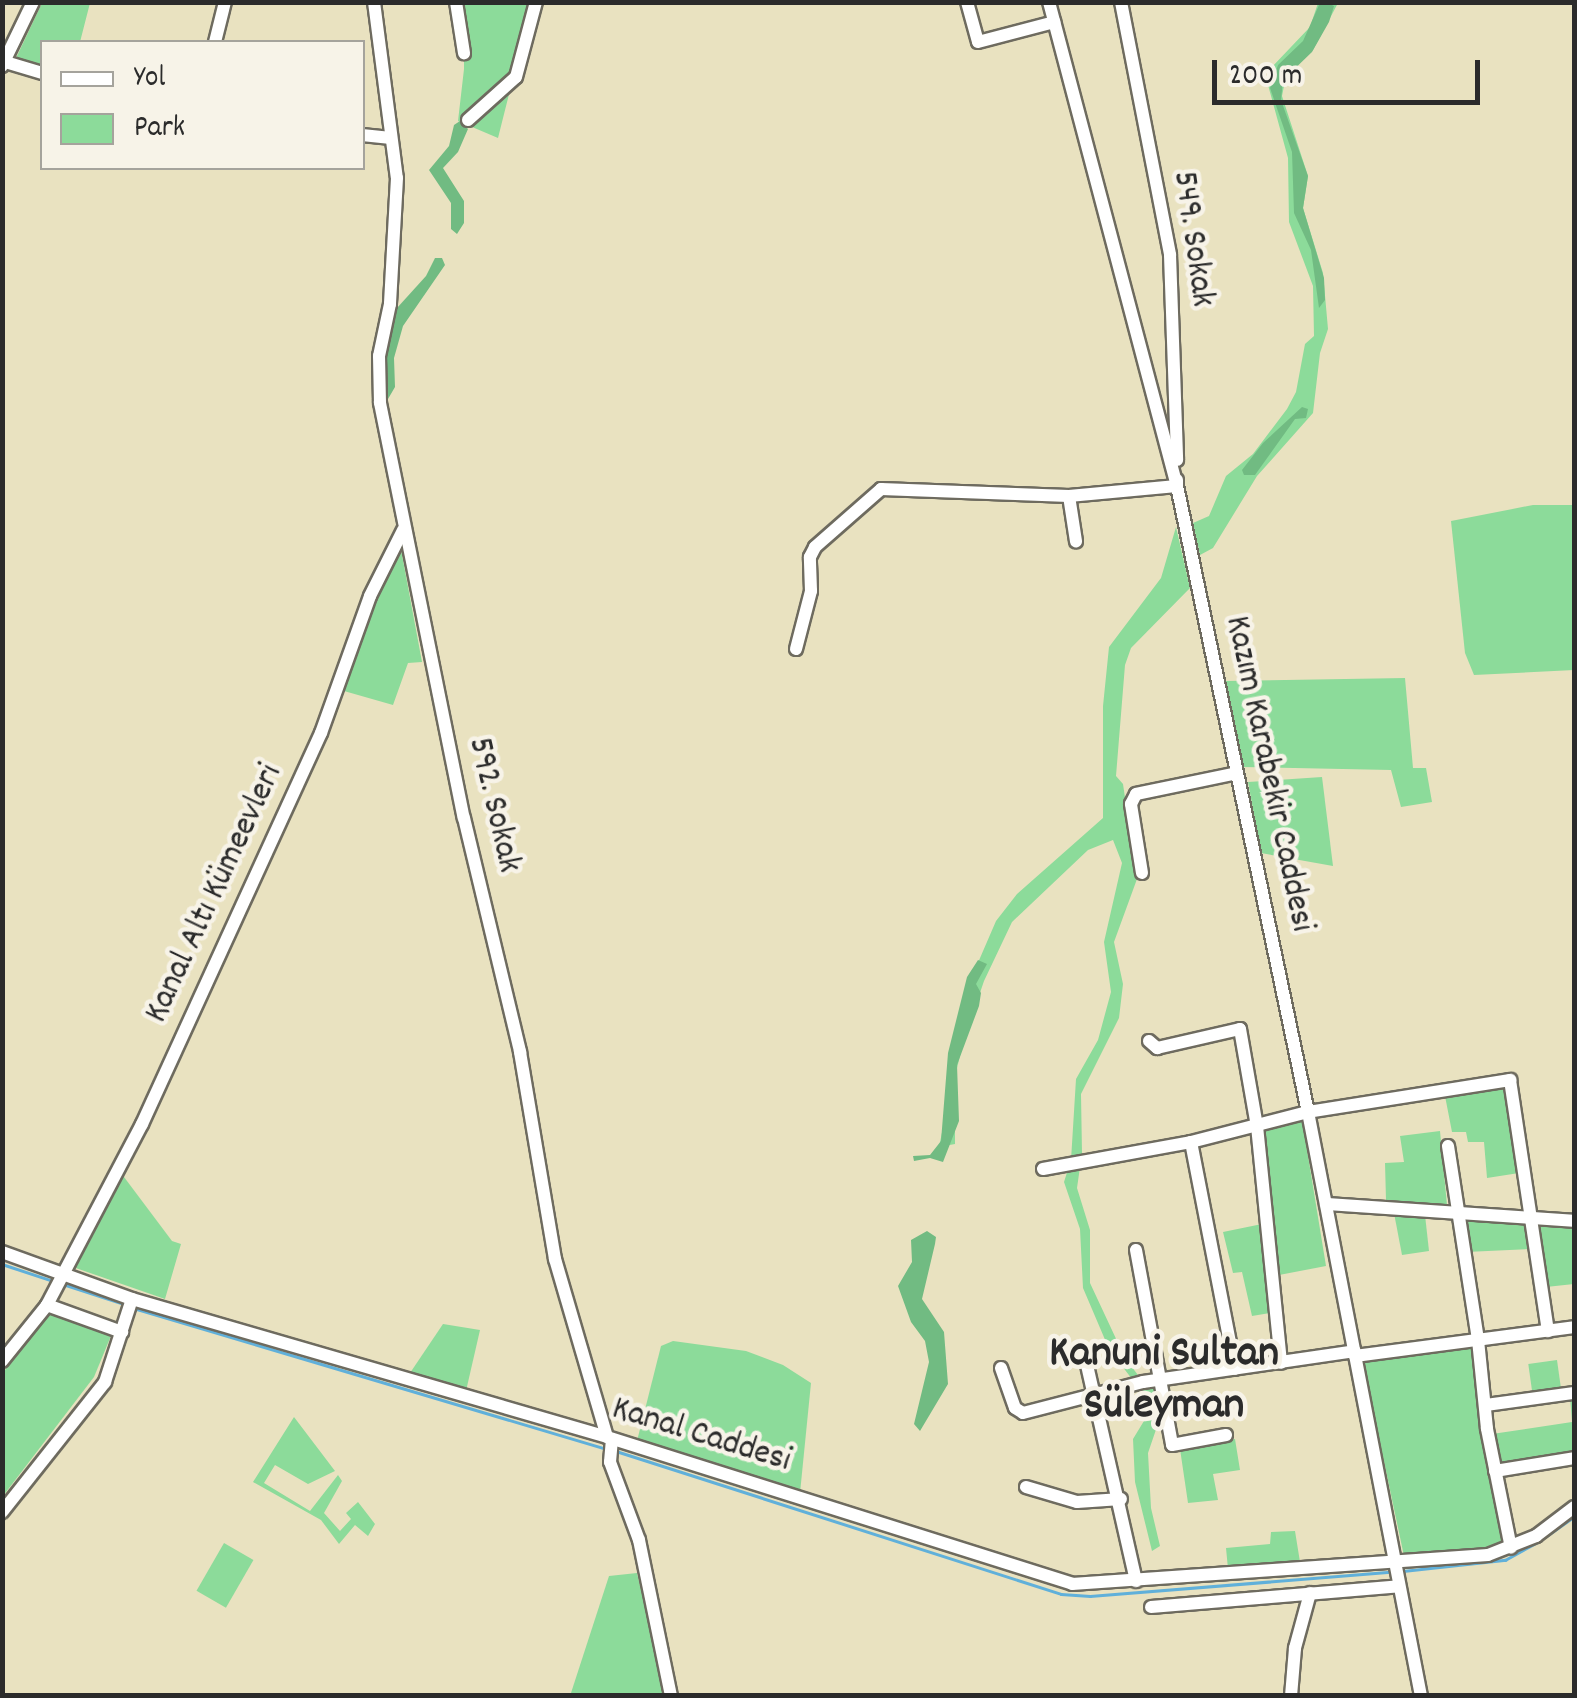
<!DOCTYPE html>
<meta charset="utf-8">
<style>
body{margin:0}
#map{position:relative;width:1577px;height:1698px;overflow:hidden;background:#e9e2c0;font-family:Dekko,sans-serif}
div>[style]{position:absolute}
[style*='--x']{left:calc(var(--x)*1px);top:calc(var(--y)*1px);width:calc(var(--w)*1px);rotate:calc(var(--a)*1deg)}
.green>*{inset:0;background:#8cdb9a;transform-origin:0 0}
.forest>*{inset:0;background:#71bb82}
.stream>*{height:2.5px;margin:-1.25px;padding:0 1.25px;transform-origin:1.25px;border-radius:1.25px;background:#60b0da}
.roads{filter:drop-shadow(2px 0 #6e6b5f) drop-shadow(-2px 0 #6e6b5f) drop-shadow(0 2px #6e6b5f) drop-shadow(0 -2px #6e6b5f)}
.minor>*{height:12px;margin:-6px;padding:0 6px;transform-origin:6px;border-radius:6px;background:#fff}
span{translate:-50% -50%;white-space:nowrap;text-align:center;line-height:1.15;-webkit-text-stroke:9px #f7f3e8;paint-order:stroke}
.street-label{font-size:35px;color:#2b2b2b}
.district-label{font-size:45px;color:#2b2b2b;font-weight:700}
.frame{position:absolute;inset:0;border:5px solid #2b2b2b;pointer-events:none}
.legend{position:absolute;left:40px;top:40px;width:325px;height:130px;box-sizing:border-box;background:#f7f3e8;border:2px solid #a5a39c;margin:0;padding:12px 18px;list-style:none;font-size:30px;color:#2b2b2b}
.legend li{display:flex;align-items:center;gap:20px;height:50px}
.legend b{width:50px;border:2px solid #a5a39c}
.scale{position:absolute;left:1212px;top:60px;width:268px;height:45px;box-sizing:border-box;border:5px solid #2b2b2b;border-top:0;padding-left:12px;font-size:30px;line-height:35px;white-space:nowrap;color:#2b2b2b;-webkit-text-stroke:8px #f7f3e8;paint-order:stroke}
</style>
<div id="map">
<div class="green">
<div style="clip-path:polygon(42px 3px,90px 3px,80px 42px,42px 42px,42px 65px,16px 58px)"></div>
<div style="clip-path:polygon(464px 3px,532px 3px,498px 138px,458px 121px,464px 69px)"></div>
<div style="clip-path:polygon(1318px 3px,1338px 3px,1313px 50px,1286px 76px,1282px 96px,1308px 176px,1303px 208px,1323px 273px,1328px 329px,1320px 353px,1313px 413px,1257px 476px,1213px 548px,1200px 555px,1193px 523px,1209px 516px,1226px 476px,1253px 454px,1287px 409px,1296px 392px,1305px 344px,1314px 336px,1313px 286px,1289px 222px,1288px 158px,1268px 85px,1271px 68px,1310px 27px)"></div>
<div style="clip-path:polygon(1533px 505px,1574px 505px,1574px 670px,1474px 675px,1465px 653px,1451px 521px)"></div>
<div style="clip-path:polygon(1176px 527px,1190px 588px,1131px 648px,1125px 665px,1116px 776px,1123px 784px,1137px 879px,1114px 942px,1123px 984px,1119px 1018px,1081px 1094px,1082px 1153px,1077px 1188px,1090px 1230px,1090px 1283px,1125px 1358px,1141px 1379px,1135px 1383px,1109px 1349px,1083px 1288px,1080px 1229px,1064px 1182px,1071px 1160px,1076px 1079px,1098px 1040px,1111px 992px,1104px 942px,1122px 863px,1113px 840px,1088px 850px,1012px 922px,984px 981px,964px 1040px,955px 1076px,955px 1144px,939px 1147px,977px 965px,996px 921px,1017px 894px,1103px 818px,1103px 706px,1109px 647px,1161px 578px)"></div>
<div style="clip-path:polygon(400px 544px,422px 662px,408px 663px,393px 705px,344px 691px,378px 583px)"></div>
<div style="clip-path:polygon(1405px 678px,1413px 768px,1426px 768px,1432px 802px,1401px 807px,1391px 770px,1242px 767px,1225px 681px)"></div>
<div style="clip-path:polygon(1322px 777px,1333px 866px,1261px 853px,1248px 782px)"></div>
<div style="clip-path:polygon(1506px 1085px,1519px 1173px,1487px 1178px,1484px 1142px,1468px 1142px,1466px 1132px,1452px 1132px,1445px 1096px)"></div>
<div style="clip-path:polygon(1302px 1119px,1326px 1266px,1279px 1275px,1261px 1126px)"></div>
<div style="clip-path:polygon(1440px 1131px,1447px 1205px,1386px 1200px,1385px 1163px,1404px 1162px,1400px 1136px)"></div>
<div style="clip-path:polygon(121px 1173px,172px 1241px,181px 1244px,165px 1299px,70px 1266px)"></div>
<div style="clip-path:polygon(1394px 1213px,1425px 1215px,1429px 1251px,1402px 1255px)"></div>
<div style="clip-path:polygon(1462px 1217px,1527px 1221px,1530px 1249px,1466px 1252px)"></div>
<div style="clip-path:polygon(1538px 1223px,1574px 1226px,1574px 1284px,1546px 1287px)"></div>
<div style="clip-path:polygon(1262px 1224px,1270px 1313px,1252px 1316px,1242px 1272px,1233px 1273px,1223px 1232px)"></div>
<div style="clip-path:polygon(57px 1313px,113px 1331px,94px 1377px,3px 1496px,3px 1373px,42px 1314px)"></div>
<div style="clip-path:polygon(443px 1324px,480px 1330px,466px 1391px,408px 1376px)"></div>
<div style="clip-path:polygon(673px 1341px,746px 1351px,783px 1365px,811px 1383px,800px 1493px,637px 1441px,661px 1346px)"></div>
<div style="clip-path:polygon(1473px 1344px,1486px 1466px,1507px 1542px,1487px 1551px,1404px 1556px,1362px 1358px)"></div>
<div style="left:1557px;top:1360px;width:30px;height:29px;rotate:82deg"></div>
<div style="clip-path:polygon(1155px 1384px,1162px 1412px,1148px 1453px,1151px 1508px,1160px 1546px,1152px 1551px,1135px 1482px,1133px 1439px,1147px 1416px,1148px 1401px,1141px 1389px)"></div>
<div style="clip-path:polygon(1574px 1396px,1574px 1450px,1501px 1464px,1492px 1434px,1572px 1422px,1570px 1397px)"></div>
<div style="clip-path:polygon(294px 1417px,335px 1471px,308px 1484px,275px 1465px,264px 1483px,310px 1511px,338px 1475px,342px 1481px,324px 1513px,340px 1531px,351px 1519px,346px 1513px,358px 1502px,375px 1524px,368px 1536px,355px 1525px,339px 1544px,321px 1520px,253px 1482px)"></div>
<div style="clip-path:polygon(1235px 1439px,1240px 1470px,1213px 1474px,1218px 1500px,1188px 1503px,1180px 1449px)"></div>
<div style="clip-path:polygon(1295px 1531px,1300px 1562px,1228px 1569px,1226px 1548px,1270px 1544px,1271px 1532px)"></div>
<div style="left:224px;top:1543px;width:34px;height:55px;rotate:30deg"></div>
<div style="clip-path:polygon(637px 1573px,666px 1695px,570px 1696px,609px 1576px)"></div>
</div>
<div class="forest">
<div style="clip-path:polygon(1326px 2px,1334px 6px,1329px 22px,1312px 52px,1283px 80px,1281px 100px,1308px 176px,1303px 208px,1324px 278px,1325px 300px,1319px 308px,1311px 250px,1294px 213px,1292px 152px,1270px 88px,1278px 65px,1303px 41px,1319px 5px)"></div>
<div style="clip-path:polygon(460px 121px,468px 129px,458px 152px,443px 168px,464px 201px,464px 223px,457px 234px,451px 229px,451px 203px,429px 170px,449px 146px,454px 125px)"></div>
<div style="clip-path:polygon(435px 258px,442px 258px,445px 265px,403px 326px,394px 358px,395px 387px,388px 399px,385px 360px,397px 308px,426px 276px)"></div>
<div style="clip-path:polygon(1302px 407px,1308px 409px,1306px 418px,1295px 419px,1255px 475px,1244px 475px,1242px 470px,1263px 443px)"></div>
<div style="clip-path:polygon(978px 960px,987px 964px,976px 984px,981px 993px,979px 1006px,957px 1065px,959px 1121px,943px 1162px,930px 1158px,914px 1161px,913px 1156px,930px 1155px,941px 1141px,948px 1053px,967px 977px)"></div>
<div style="clip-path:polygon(927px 1231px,936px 1237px,935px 1244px,922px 1299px,944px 1332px,948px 1384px,920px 1431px,914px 1424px,929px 1362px,925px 1341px,911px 1322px,898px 1286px,912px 1262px,911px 1240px)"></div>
</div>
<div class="stream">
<div style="--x:2;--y:1264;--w:54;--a:18.4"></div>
<div style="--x:66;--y:1285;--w:61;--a:18.1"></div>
<div style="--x:137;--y:1309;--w:491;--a:16.6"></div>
<div style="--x:616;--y:1451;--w:467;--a:17.8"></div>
<div style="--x:1061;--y:1594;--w:29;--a:4"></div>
<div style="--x:1090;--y:1596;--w:301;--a:-4.6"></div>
<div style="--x:1545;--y:1537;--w:35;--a:-35"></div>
<div style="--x:1403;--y:1571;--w:103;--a:-6.2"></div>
<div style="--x:1505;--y:1560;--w:39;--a:-29"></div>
</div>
<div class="roads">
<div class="minor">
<div style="--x:374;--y:2;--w:177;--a:82.6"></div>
<div style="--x:397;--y:178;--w:126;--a:93.2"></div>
<div style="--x:390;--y:304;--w:53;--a:101.9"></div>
<div style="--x:379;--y:356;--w:47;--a:88.8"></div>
<div style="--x:380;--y:403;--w:423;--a:78.6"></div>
<div style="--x:464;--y:818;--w:241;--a:76.5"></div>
<div style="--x:520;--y:1052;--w:210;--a:80.4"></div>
<div style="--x:555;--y:1259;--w:185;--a:73.7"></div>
<div style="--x:456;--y:2;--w:52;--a:81.1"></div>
<div style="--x:967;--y:2;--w:41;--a:74.6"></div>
<div style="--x:978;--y:42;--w:79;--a:-14.7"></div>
<div style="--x:1049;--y:2;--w:501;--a:75.19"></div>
<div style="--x:1177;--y:486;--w:640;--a:78.18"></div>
<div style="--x:1308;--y:1112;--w:595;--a:79.05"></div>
<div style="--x:1121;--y:2;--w:258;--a:79"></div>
<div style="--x:1170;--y:255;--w:205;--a:88"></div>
<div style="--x:215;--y:42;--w:41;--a:-76"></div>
<div style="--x:2;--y:61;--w:42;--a:16.7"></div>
<div style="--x:2;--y:66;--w:71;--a:-64.2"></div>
<div style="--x:468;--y:120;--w:64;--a:-41.9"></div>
<div style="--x:516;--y:77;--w:78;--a:-75.1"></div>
<div style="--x:362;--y:135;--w:29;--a:6"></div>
<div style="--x:1069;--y:496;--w:46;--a:81.2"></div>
<div style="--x:796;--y:649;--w:60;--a:-75.5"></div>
<div style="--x:811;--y:591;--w:34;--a:-92"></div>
<div style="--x:810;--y:557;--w:11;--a:-63"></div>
<div style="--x:815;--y:547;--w:88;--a:-41.3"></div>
<div style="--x:881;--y:489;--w:188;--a:2.1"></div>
<div style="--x:1069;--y:496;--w:108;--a:-5.3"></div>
<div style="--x:1177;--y:486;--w:6;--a:-90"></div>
<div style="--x:1142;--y:873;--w:70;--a:-99.1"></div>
<div style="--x:1131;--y:804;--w:11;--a:-63"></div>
<div style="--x:1136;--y:794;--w:103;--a:-11.7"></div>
<div style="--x:1149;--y:1041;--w:11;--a:41"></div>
<div style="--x:1157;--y:1048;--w:85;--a:-12.9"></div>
<div style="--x:1240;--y:1029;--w:98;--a:80.1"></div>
<div style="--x:1257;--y:1126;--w:238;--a:84.2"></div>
<div style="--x:1191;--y:1142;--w:231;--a:79"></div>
<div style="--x:1448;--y:1146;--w:196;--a:81.2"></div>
<div style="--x:1478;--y:1340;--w:89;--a:84.2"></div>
<div style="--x:1487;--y:1429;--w:121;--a:78.6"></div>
<div style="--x:1043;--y:1169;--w:150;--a:-10.3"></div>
<div style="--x:1191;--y:1142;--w:121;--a:-14.4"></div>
<div style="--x:1308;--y:1112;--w:205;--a:-9"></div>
<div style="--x:1510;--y:1080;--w:254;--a:81.4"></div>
<div style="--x:1326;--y:1204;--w:249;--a:3.9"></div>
<div style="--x:1136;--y:1250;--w:198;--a:79.5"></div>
<div style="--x:1172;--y:1445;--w:55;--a:-10.5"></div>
<div style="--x:2;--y:1252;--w:138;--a:19.9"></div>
<div style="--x:132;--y:1299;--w:495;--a:16.2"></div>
<div style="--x:607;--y:1437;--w:488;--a:17.5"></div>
<div style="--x:1072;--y:1584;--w:417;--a:-4"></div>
<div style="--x:1488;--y:1555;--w:52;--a:-21.6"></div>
<div style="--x:1536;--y:1536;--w:48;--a:-37.3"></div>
<div style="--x:47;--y:1305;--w:80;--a:19.8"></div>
<div style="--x:1084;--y:1352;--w:235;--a:77.2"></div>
<div style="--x:1355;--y:1356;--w:221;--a:-7.5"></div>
<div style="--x:2;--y:1361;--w:72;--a:-51.2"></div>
<div style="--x:47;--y:1305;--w:204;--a:-62.3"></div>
<div style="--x:142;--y:1124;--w:430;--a:-65.4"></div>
<div style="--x:321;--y:733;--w:145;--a:-70.3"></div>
<div style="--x:370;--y:596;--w:74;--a:-63.4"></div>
<div style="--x:1001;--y:1368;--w:42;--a:70.7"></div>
<div style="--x:1015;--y:1408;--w:9;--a:32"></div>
<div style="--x:1023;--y:1413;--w:124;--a:-14.5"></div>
<div style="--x:1143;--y:1382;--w:214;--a:-8.3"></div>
<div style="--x:1486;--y:1405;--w:89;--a:-7.8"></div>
<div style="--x:612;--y:1439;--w:23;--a:95"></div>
<div style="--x:610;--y:1462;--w:83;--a:69.6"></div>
<div style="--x:639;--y:1540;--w:159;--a:78.4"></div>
<div style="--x:1495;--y:1471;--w:80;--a:-9.3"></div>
<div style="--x:1026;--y:1487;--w:53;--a:16.4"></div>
<div style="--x:1077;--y:1502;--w:44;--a:-3.9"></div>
<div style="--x:2;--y:1512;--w:166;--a:-51.6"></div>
<div style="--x:105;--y:1382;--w:87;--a:-72"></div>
<div style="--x:1151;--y:1607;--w:249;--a:-4.8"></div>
<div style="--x:1291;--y:1696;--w:48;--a:-85.2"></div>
<div style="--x:1295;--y:1648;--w:57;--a:-74.7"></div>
</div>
</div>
<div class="street-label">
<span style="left:1192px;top:239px;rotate:82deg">549. Sokak</span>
<span style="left:1268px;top:774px;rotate:78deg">Kazım Karabekir Caddesi</span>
<span style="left:493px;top:805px;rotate:77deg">592. Sokak</span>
<span style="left:215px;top:894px;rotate:-65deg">Kanal Altı Kümeevleri</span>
<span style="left:701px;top:1436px;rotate:17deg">Kanal Caddesi</span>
</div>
<div class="district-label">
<span style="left:1164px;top:1382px">Kanuni Sultan<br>Süleyman</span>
</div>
<div class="frame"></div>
<ul class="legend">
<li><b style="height:12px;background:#fff"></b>Yol</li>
<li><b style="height:28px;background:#8cdb9a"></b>Park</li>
</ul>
<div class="scale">200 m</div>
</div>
